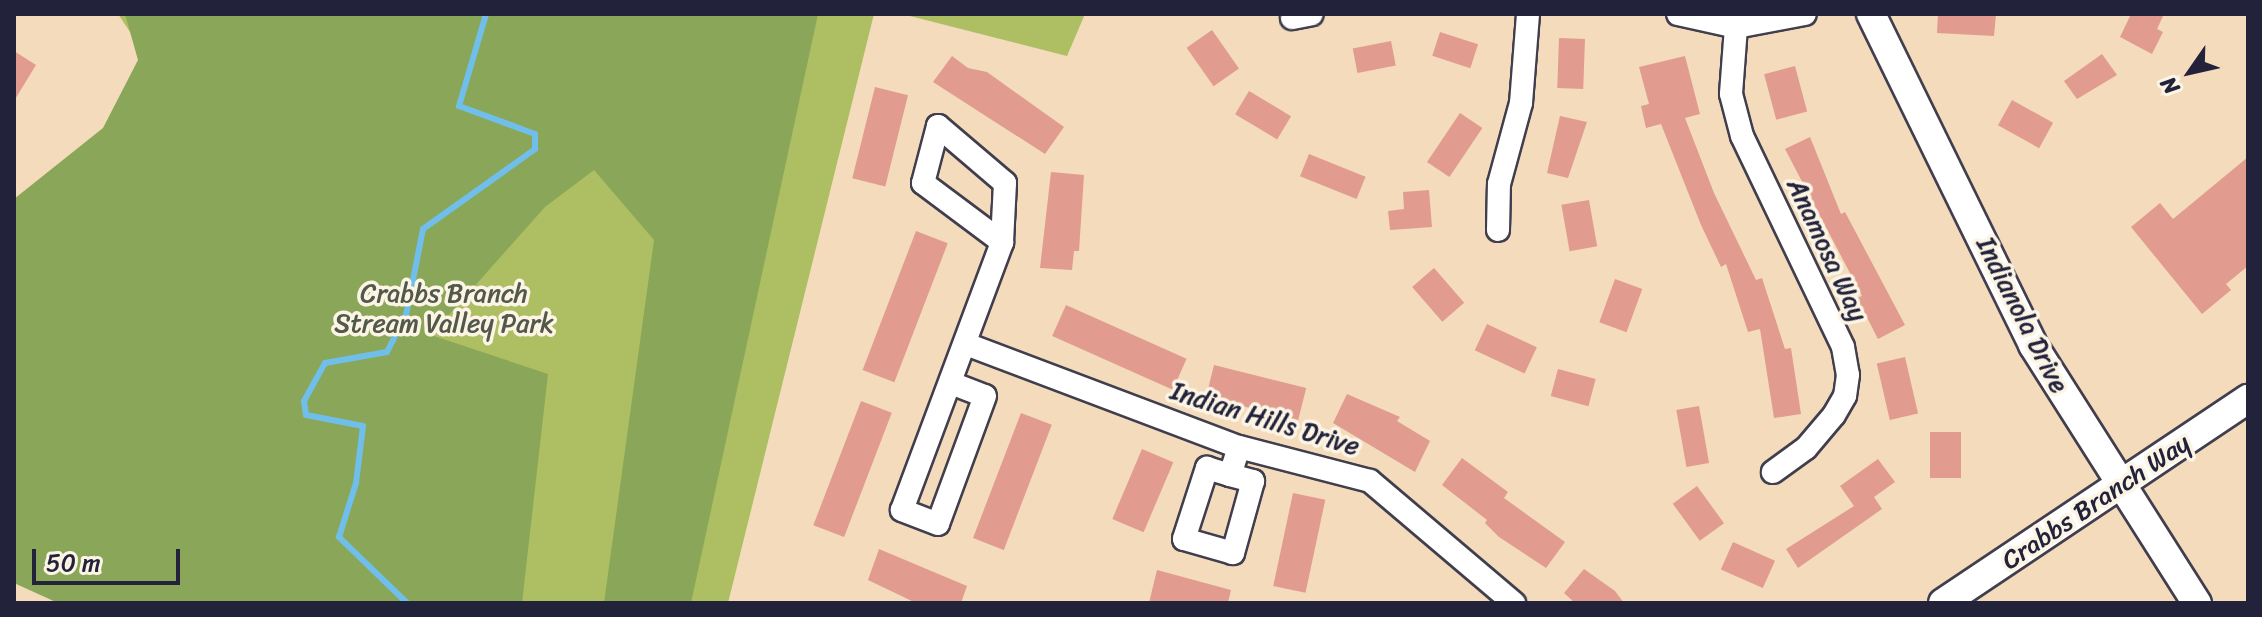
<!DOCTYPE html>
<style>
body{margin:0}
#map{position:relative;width:2262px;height:617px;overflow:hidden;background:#f3dbbc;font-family:Sriracha,sans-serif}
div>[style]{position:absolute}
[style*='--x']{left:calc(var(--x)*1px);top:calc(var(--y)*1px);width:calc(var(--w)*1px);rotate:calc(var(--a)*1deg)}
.green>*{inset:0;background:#adbf62}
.forest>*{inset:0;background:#8aa658}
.stream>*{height:6px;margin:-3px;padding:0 3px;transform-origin:3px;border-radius:3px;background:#70bfeb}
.building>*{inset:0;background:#e19c8f;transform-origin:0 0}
.roads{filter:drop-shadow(2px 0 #413e4e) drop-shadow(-2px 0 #413e4e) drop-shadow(0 2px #413e4e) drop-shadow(0 -2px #413e4e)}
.minor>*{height:22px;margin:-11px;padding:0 11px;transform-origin:11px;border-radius:11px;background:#fff}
.tertiary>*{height:28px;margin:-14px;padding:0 14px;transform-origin:14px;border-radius:14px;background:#fff}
span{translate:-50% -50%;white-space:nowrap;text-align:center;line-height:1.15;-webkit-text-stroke:7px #fcf5e5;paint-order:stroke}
.street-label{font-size:26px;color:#22223b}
.park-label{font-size:26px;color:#535949}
.frame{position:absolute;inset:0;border:16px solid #22223b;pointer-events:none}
.north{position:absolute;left:2150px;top:32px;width:80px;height:80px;-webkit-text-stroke:6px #fcf5e5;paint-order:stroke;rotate:236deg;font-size:22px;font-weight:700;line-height:32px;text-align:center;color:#22223b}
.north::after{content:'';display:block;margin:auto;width:28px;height:36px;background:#22223b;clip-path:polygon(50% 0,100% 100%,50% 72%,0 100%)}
.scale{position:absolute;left:32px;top:549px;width:148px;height:36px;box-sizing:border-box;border:4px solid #22223b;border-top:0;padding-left:10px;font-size:24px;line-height:28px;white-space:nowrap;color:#22223b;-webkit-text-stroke:6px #fcf5e5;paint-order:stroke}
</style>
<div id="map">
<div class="green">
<div style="clip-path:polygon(118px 14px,874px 14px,728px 603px,195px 603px,193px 126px)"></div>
<div style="clip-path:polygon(902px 14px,1085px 14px,1067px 56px)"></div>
</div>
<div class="forest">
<div style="clip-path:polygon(125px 14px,818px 14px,691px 603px,604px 603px,654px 240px,594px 170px,545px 207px,431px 335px,548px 374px,522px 603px,58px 603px,14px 583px,14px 199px,103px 128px,138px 60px)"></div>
</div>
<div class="stream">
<div style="--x:407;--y:603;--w:95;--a:-135.9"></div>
<div style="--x:339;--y:537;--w:57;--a:-72.5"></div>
<div style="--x:356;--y:483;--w:57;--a:-83"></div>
<div style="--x:363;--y:426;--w:58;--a:-169.1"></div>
<div style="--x:306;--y:415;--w:14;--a:-98"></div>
<div style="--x:304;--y:401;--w:43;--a:-61.1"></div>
<div style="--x:325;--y:363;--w:63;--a:-10.1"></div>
<div style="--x:387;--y:352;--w:42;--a:-62.8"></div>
<div style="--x:406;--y:315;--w:88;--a:-78.8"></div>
<div style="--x:423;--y:229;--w:138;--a:-35.5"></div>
<div style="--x:535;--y:149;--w:15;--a:-90"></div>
<div style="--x:535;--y:134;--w:81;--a:-159.8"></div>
<div style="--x:459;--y:106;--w:96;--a:-73.6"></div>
</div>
<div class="building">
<div style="clip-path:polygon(1938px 14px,1996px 14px,1994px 36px,1937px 33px)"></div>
<div style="clip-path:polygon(2131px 14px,2164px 14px,2157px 29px,2163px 32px,2152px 54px,2120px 37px)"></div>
<div style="left:1212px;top:30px;width:47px;height:31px;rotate:55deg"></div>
<div style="left:1440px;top:32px;width:40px;height:25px;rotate:18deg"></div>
<div style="left:1559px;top:38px;width:26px;height:50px;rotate:2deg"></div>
<div style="left:1391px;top:41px;width:25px;height:39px;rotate:79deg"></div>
<div style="clip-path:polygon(14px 51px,36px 65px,14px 101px)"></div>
<div style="clip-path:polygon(2102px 54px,2117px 75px,2077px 99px,2064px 81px)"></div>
<div style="clip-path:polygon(952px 56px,968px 68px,987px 72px,1064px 127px,1045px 154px,933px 82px)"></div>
<div style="clip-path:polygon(1685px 56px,1700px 114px,1685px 118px,1714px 193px,1756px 280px,1762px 278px,1785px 349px,1791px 348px,1801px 414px,1774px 418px,1760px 329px,1748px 332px,1726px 264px,1721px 267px,1701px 225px,1661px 124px,1646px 128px,1641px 106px,1649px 104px,1639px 67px)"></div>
<div style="left:1795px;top:66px;width:47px;height:32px;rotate:75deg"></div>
<div style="left:875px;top:87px;width:34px;height:94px;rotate:14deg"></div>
<div style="left:1249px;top:91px;width:49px;height:27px;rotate:31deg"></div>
<div style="left:2012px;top:100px;width:47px;height:29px;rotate:29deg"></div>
<div style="left:1460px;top:113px;width:27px;height:59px;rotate:34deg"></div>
<div style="clip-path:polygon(1560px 116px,1587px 122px,1568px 178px,1547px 173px)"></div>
<div style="clip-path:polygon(1810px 137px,1841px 214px,1845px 212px,1905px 325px,1878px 339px,1857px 298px,1862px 296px,1785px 149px)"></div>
<div style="left:1309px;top:154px;width:61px;height:24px;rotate:22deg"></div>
<div style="clip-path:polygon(2248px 157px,2248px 266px,2226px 284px,2231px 290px,2202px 314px,2131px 227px,2160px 203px,2173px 219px)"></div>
<div style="clip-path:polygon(1051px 172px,1084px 175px,1079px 251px,1074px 251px,1072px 270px,1040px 268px)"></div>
<div style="clip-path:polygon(1429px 190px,1432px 227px,1390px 230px,1388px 211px,1404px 209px,1403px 192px)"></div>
<div style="left:1589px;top:200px;width:47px;height:28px;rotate:80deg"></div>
<div style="left:916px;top:231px;width:34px;height:149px;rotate:21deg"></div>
<div style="left:1434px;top:268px;width:46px;height:29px;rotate:49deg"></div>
<div style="left:1615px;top:279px;width:29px;height:46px;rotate:20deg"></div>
<div style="left:1066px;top:305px;width:132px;height:34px;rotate:24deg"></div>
<div style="left:1487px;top:324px;width:55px;height:29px;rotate:25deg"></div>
<div style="left:1905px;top:357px;width:58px;height:29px;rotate:77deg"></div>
<div style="left:1214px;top:365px;width:95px;height:33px;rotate:14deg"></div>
<div style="left:1558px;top:369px;width:39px;height:28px;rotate:15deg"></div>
<div style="clip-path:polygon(1347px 394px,1400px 417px,1397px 421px,1430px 441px,1415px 472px,1333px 423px)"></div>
<div style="left:861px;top:401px;width:33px;height:133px;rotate:21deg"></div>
<div style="left:1699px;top:406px;width:58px;height:23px;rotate:80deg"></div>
<div style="left:1021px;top:413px;width:33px;height:134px;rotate:21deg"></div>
<div style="left:1930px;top:432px;width:31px;height:46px"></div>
<div style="left:1142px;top:449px;width:34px;height:76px;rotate:23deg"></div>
<div style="clip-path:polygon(1462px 458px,1508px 492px,1504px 498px,1565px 542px,1546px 568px,1499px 537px,1485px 523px,1487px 520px,1442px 485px)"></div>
<div style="clip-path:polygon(1878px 459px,1895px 482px,1874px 497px,1882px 509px,1798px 568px,1786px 549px,1854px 506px,1840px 486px)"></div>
<div style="left:1697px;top:486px;width:46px;height:30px;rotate:54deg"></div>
<div style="left:1293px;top:493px;width:33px;height:95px;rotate:12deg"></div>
<div style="left:1733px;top:542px;width:46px;height:30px;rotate:24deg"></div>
<div style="clip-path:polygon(879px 549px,967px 586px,961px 603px,916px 603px,868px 580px)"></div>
<div style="clip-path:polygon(1584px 569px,1615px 591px,1624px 603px,1575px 603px,1564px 593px)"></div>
<div style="clip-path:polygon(1157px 570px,1231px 590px,1228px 603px,1149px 603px)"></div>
</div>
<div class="roads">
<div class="minor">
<div style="--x:1678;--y:14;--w:59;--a:12.6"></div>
<div style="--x:1736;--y:27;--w:70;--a:-10.7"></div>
<div style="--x:1292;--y:18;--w:20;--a:-11"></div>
<div style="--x:1736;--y:27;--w:67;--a:94.3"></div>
<div style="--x:1731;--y:94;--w:43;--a:75.3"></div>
<div style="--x:1742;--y:136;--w:234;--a:64.4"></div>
<div style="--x:1843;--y:347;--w:28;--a:80"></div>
<div style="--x:1848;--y:375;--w:21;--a:98"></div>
<div style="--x:1845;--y:396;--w:22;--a:120"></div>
<div style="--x:1834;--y:415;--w:43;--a:130.3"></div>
<div style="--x:1806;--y:448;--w:41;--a:144"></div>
<div style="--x:1498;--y:230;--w:46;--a:-88.8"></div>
<div style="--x:1499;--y:184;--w:84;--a:-74.8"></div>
<div style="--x:1521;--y:103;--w:89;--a:-85.5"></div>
<div style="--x:966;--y:344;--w:292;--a:20.7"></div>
<div style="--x:1239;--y:447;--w:135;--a:14.5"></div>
<div style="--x:1370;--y:481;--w:189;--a:40.3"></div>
<div style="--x:951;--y:383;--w:36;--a:21"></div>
<div style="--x:985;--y:396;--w:136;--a:110.2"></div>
<div style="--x:938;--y:524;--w:39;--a:-159"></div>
<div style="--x:902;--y:510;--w:286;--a:-69.5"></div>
<div style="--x:1002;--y:242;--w:59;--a:-87.1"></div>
<div style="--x:1005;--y:183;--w:88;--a:-139.6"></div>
<div style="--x:938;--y:126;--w:59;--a:104.7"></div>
<div style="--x:923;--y:183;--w:99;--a:36.8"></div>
<div style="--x:1230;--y:475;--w:24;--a:15"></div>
<div style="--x:1253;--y:481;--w:75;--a:105.5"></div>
<div style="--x:1233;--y:553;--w:51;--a:-164.1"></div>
<div style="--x:1184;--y:539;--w:75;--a:-72.1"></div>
<div style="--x:1207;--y:468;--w:24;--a:17"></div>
<div style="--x:1230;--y:475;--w:29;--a:-72"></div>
</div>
<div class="tertiary">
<div style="--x:1871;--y:14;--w:369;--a:63.9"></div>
<div style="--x:2033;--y:345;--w:306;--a:57.6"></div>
<div style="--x:1943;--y:603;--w:367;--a:-33.8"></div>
</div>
</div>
<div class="street-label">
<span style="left:1827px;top:250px;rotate:65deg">Anamosa Way</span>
<span style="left:2022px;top:315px;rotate:63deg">Indianola Drive</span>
<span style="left:1265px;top:419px;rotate:17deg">Indian Hills Drive</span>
<span style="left:2096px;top:502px;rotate:-34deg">Crabbs Branch Way</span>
</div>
<div class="park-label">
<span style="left:444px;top:309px">Crabbs Branch<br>Stream Valley Park</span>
</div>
<div class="frame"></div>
<div class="north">N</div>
<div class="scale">50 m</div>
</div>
